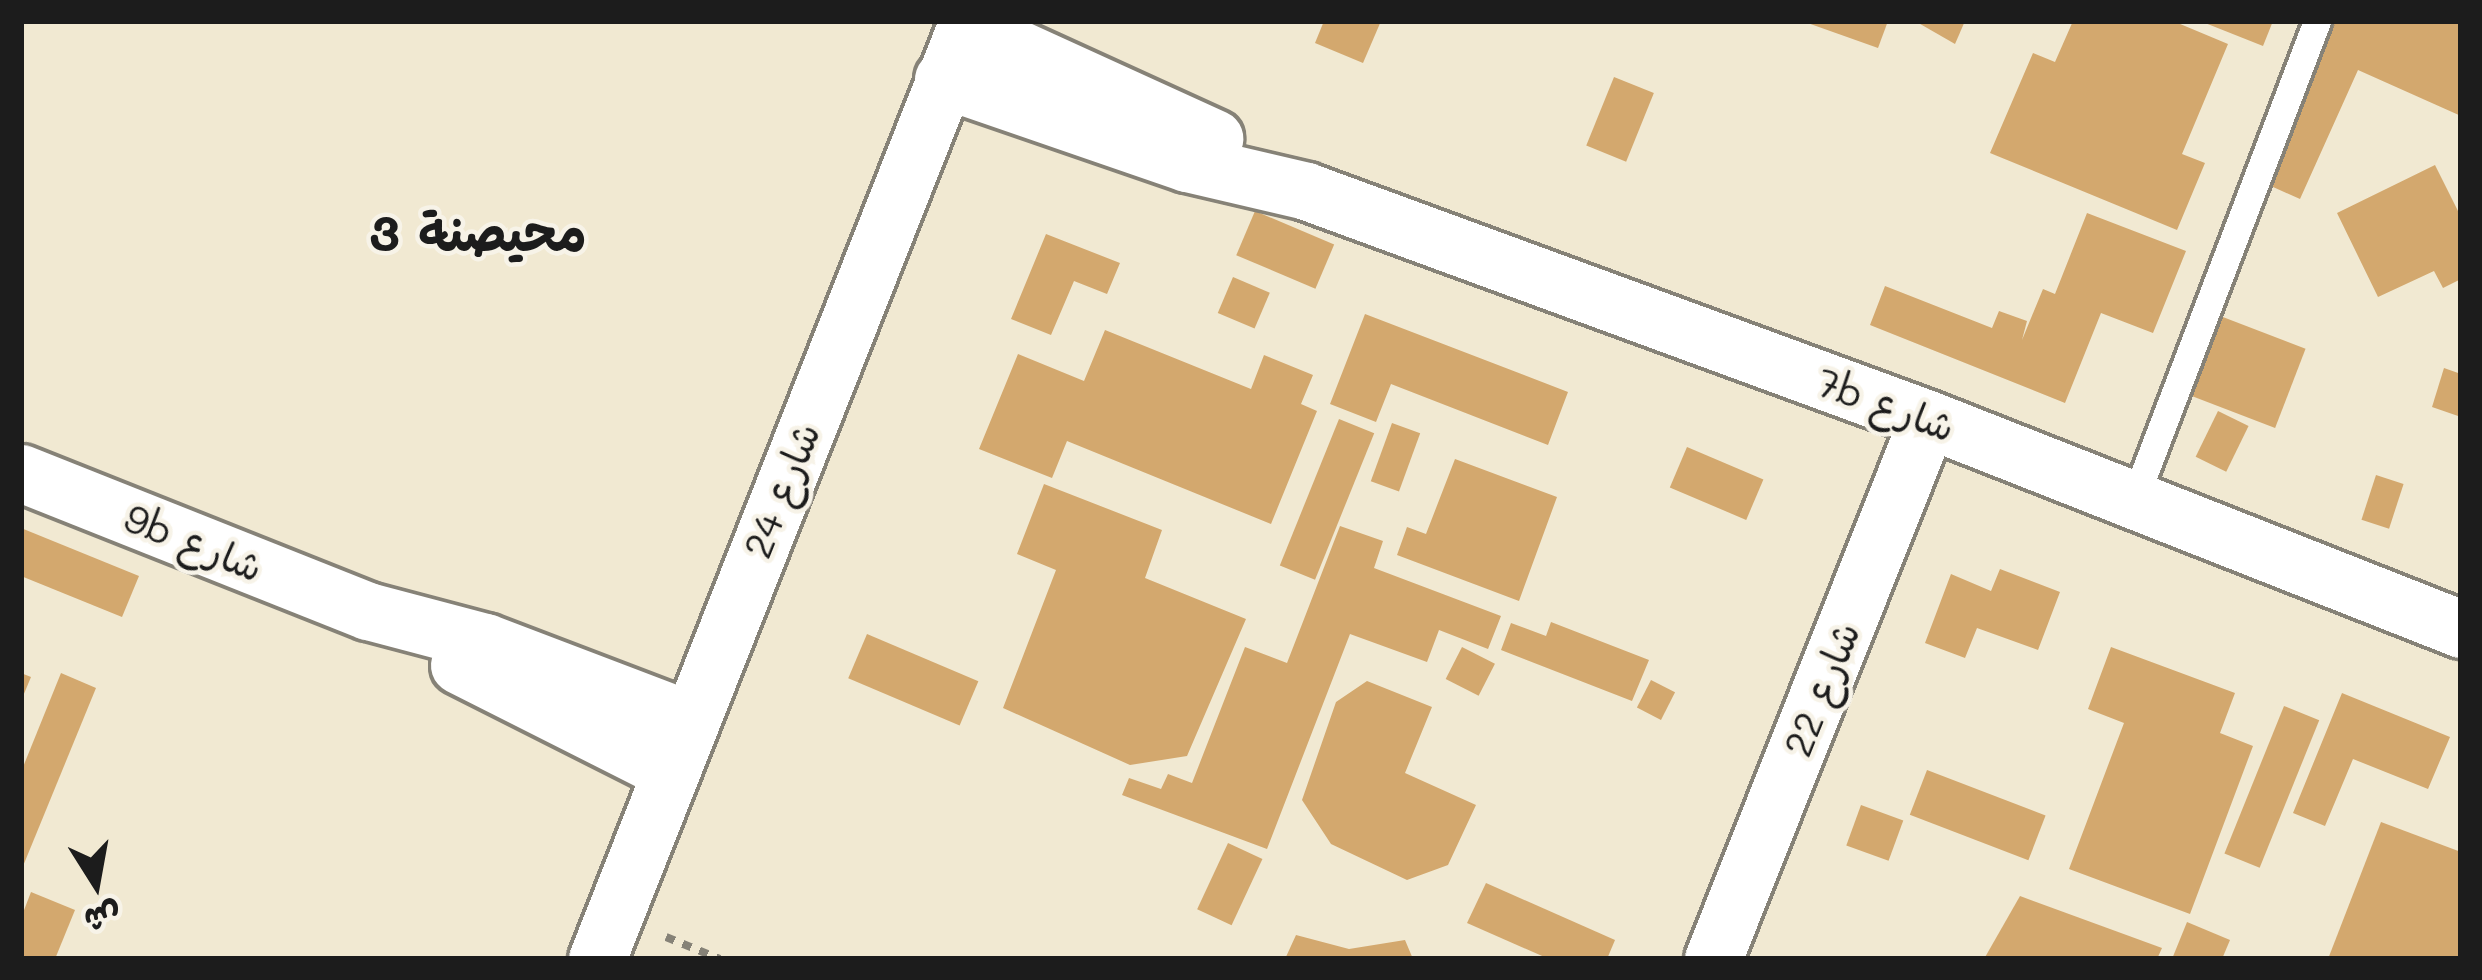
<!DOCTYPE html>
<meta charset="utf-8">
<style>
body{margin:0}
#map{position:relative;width:2482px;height:980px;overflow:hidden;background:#f1e9d2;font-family:Mali,"Playpen Sans Arabic",sans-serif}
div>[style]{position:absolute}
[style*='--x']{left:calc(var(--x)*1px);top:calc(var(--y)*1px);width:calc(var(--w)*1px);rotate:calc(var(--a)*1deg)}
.building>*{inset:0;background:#d3a86e;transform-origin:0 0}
.path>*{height:8px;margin-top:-4px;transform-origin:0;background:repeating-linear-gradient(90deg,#868277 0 9px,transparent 0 18px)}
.roads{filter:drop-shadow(3px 0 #868277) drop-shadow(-3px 0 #868277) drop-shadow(0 3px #868277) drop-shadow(0 -3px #868277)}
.lane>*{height:27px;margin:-13.5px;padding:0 13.5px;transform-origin:13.5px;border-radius:13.5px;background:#fff}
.street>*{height:57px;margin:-28.5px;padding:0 28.5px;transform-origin:28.5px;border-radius:28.5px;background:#fff}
span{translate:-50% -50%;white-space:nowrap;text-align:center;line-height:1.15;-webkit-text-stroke:9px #f7f3e8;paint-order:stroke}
.street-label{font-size:39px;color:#1c1c1c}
.district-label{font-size:51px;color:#1c1c1c;font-weight:700}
.frame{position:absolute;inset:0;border:24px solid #1c1c1c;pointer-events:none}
.north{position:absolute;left:36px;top:824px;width:120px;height:120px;-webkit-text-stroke:9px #f7f3e8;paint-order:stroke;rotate:169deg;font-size:33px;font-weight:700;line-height:48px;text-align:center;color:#1c1c1c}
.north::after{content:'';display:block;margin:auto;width:42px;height:54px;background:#1c1c1c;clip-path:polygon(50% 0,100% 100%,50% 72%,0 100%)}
</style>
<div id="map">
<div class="building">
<div style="clip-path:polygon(1324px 21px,1381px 21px,1363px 63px,1315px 43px)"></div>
<div style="clip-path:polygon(1802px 21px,1888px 21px,1878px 48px)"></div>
<div style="clip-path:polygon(1915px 21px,1965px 21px,1955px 44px)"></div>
<div style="clip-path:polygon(2073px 21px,2173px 21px,2228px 44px,2182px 154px,2205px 163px,2177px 230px,1990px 153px,2033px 53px,2055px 62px)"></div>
<div style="clip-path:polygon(2200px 21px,2273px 21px,2263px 46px)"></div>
<div style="clip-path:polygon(2334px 21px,2461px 23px,2461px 116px,2358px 70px,2300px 199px,2262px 182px)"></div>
<div style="left:1614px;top:77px;width:43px;height:74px;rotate:22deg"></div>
<div style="clip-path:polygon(2435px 165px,2461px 217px,2461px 279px,2443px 288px,2434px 271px,2378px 297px,2337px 213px)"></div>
<div style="left:1255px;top:211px;width:86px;height:48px;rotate:23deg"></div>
<div style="clip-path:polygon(2087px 213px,2186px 251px,2153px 333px,2101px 313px,2065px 403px,1870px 325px,1885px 286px,1992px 328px,1999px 311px,2027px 321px,2022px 340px,2043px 289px,2055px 294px)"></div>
<div style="clip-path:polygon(1046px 234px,1120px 263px,1107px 294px,1074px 281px,1051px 335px,1011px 319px)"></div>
<div style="left:1233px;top:277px;width:40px;height:39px;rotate:23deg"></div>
<div style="clip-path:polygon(1365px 314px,1568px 392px,1548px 445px,1391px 384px,1376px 422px,1330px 404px)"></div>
<div style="left:2215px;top:314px;width:97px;height:85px;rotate:21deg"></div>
<div style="clip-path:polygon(1105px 330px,1251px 389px,1264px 355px,1313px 375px,1301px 404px,1317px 411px,1271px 524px,1067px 441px,1052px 478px,979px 449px,1018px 354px,1084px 381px)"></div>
<div style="clip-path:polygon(2444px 368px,2461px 374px,2461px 417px,2432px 407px)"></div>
<div style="left:2218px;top:411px;width:34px;height:51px;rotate:26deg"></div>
<div style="left:1339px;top:419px;width:38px;height:158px;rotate:22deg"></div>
<div style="left:1392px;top:423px;width:30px;height:62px;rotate:20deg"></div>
<div style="left:1687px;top:447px;width:83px;height:44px;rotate:23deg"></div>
<div style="clip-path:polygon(1455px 459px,1557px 497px,1519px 601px,1397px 555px,1407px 527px,1426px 534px)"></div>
<div style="left:2376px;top:475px;width:29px;height:47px;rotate:18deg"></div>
<div style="clip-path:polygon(1044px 484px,1162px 530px,1145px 578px,1246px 619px,1187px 756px,1130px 765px,1003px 708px,1056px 570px,1017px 554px)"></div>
<div style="clip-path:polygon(1340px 526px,1383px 541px,1374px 568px,1501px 616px,1488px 649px,1439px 630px,1427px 662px,1350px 634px,1267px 849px,1122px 795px,1129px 778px,1161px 789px,1168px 774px,1192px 783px,1245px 647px,1287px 663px)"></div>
<div style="clip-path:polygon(21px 528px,139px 576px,122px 617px,21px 576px)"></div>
<div style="clip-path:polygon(2000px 569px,2060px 592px,2038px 650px,1977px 628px,1965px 658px,1925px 643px,1951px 574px,1991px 591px)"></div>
<div style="clip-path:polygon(1551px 622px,1649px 660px,1632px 701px,1501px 650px,1511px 623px,1546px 636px)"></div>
<div style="left:867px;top:634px;width:121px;height:48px;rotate:23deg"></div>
<div style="left:1462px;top:647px;width:37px;height:36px;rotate:27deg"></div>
<div style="clip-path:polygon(2111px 647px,2235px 693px,2220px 733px,2253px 746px,2190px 914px,2069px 869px,2124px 723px,2088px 709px)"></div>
<div style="clip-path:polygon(21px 673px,31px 677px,21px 701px)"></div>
<div style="clip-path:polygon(61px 673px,96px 688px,21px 871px,21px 772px)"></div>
<div style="left:1651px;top:680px;width:27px;height:31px;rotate:27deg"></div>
<div style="clip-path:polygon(1367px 681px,1432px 707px,1405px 773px,1476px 805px,1448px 865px,1407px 880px,1331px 844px,1302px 800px,1336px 702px)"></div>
<div style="clip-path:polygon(2342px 693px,2450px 737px,2428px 789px,2353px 759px,2325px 826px,2293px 813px)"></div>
<div style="left:2284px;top:706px;width:38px;height:159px;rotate:22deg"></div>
<div style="left:1927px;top:770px;width:127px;height:48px;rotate:21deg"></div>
<div style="left:1861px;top:805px;width:45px;height:43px;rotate:20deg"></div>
<div style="clip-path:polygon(2381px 822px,2461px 852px,2461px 959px,2328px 959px)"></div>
<div style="left:1228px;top:843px;width:38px;height:73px;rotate:25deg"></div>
<div style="clip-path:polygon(1486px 883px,1615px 940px,1607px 959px,1549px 959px,1467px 923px)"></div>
<div style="clip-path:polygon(31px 892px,75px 910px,55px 959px,21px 959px,21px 918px)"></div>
<div style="clip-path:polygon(2020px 896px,2162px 948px,2157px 959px,1984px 959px)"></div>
<div style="clip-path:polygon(2187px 922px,2230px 940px,2222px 959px,2172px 959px)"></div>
<div style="clip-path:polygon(1296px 935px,1349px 949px,1405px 940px,1413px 959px,1285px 959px)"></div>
</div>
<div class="path">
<div style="--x:666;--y:937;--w:58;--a:22.2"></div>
</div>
<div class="roads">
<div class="lane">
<div style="--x:2134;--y:500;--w:513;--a:-69.09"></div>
</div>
<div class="street">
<div style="--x:966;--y:25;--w:273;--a:24.5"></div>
<div style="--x:943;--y:79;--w:258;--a:19"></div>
<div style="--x:1187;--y:163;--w:122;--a:13.2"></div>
<div style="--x:1306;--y:191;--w:662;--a:20.13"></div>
<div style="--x:1928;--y:419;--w:573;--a:21.5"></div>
<div style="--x:21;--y:473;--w:373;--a:21.7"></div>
<div style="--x:368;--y:611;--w:121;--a:14.8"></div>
<div style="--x:485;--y:642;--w:219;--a:20.8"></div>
<div style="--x:459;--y:665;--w:237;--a:26.8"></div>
<div style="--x:597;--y:959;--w:1009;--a:-68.42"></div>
<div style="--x:1713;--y:959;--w:581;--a:-68.29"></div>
</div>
</div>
<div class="street-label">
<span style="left:1886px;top:404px;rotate:20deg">7b شارع</span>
<span style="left:781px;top:490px;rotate:-68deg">شارع 24</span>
<span style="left:194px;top:542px;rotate:22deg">9b شارع</span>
<span style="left:1821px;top:689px;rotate:-68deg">شارع 22</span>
</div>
<div class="district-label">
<span style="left:478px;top:231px">محيصنة 3</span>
</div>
<div class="frame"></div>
<div class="north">ش</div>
</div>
